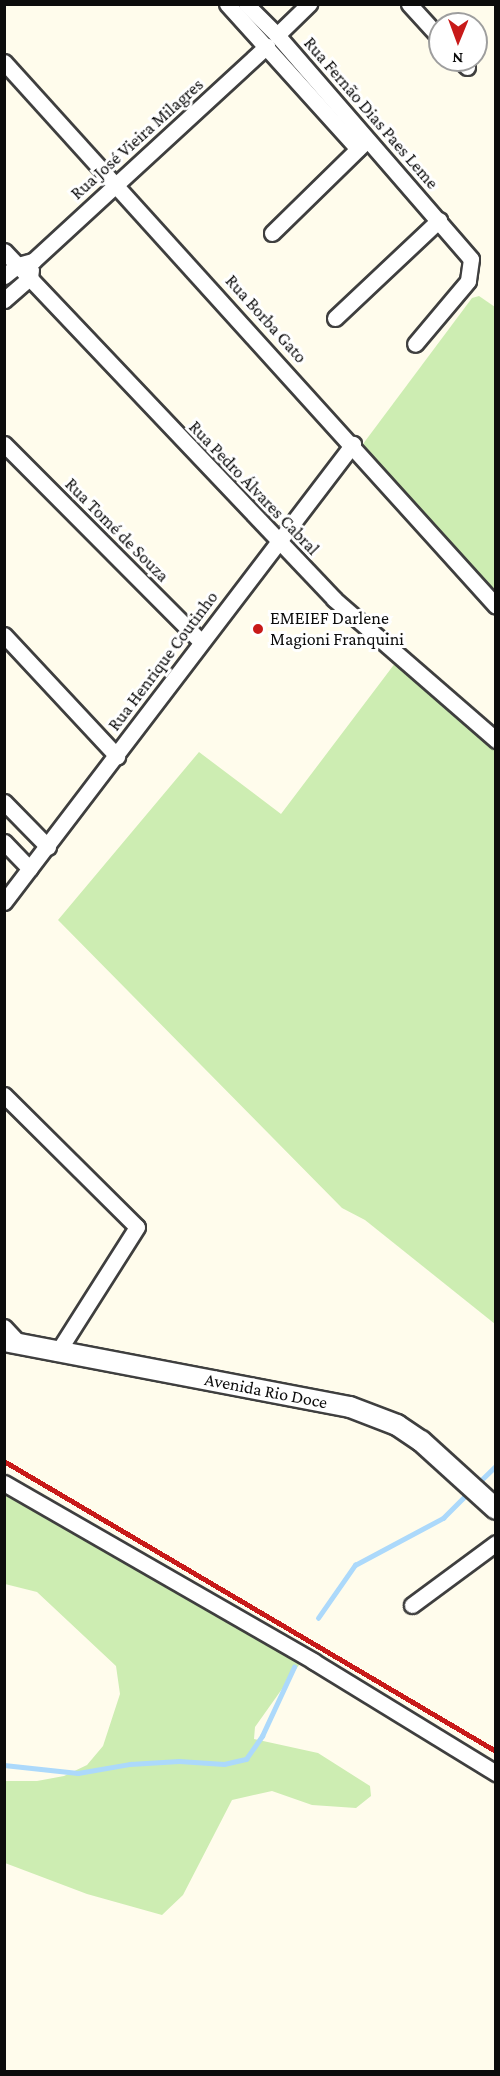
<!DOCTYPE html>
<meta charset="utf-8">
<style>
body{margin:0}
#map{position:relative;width:500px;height:2076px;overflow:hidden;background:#fffcec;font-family:"Crimson Pro",serif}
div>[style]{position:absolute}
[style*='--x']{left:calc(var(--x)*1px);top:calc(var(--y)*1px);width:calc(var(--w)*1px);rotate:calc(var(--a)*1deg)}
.green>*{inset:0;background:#cdedb2}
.stream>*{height:4.5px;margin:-2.25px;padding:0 2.25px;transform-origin:2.25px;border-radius:2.25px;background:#acd9fb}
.roads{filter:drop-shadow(2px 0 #3f3f3f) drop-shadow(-2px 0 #3f3f3f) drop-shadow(0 2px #3f3f3f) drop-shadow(0 -2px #3f3f3f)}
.minor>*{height:15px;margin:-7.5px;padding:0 7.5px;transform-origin:7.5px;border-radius:7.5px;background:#fff}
.tertiary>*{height:20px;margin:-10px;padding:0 10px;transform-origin:10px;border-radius:10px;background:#fff}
.rail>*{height:4.5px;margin:-2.25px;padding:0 2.25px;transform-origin:2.25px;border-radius:2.25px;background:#c81a19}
.dots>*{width:16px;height:16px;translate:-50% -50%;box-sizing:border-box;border:3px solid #fff;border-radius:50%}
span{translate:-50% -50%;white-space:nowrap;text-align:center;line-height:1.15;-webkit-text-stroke:6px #fff;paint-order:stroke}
.street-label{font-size:18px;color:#0c0c0c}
.poi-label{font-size:18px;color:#0c0c0c}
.left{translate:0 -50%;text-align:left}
.frame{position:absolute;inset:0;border:6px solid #0c0c0c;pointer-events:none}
.north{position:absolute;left:428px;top:12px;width:60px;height:60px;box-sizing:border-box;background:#fff;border:2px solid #9e9e9e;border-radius:50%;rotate:181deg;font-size:16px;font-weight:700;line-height:24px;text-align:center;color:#0c0c0c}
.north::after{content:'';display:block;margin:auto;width:21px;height:27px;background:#c81a19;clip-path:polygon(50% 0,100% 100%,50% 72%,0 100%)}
</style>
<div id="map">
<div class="green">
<div style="clip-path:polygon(479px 296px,495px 307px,495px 597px,357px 452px,472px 298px)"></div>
<div style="clip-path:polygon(399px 658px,495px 734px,495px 1324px,365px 1220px,342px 1208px,58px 920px,199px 752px,281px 814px)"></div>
<div style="clip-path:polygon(5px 1490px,304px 1658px,255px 1727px,254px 1739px,318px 1753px,370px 1786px,371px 1796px,356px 1808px,312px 1805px,272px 1791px,232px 1800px,183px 1895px,162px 1915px,87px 1894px,5px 1863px,4px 1781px,37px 1781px,64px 1776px,87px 1765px,103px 1746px,120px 1694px,116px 1666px,37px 1592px,5px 1584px)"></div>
</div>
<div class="stream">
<div style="--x:476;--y:1485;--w:28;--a:-44"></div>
<div style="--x:318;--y:1618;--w:65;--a:-55.1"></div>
<div style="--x:355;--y:1565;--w:100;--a:-28.1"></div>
<div style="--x:443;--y:1518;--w:38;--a:-45"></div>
<div style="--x:4;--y:1765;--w:74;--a:6.2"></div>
<div style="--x:78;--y:1773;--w:53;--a:-9.8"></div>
<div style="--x:130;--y:1764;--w:49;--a:-3.5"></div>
<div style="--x:179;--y:1761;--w:45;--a:3.8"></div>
<div style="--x:224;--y:1764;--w:23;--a:-13"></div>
<div style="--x:246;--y:1759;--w:28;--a:-55"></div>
<div style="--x:262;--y:1736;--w:76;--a:-65.1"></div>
</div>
<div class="roads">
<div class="minor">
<div style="--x:227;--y:4;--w:195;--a:47.9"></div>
<div style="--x:246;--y:4;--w:44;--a:45"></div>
<div style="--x:277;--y:35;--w:296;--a:49.1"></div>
<div style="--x:471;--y:259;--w:22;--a:98"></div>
<div style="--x:468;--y:281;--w:82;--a:130.1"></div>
<div style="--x:409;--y:4;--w:46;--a:47.6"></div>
<div style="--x:277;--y:35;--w:45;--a:-44.1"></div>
<div style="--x:460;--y:60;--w:10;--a:45"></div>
<div style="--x:4;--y:62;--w:733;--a:47.87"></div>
<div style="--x:272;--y:233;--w:130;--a:-44.4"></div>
<div style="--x:4;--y:251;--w:480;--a:46.5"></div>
<div style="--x:334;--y:599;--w:215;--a:41"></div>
<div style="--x:4;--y:276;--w:18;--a:-38"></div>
<div style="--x:18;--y:265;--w:16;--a:-15"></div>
<div style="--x:33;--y:261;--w:318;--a:-42.6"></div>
<div style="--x:4;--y:300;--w:35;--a:-41"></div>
<div style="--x:30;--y:277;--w:7;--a:-82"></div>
<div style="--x:335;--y:318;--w:143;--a:-43.3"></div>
<div style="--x:4;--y:444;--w:279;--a:45.1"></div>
<div style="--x:4;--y:635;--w:166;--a:47"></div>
<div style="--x:4;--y:802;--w:63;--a:45.6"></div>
<div style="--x:4;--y:842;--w:37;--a:46"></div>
<div style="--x:4;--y:902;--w:576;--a:-52.69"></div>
<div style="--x:4;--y:1095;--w:187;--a:44.8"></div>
<div style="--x:137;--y:1227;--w:149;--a:122.4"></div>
<div style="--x:4;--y:1327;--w:25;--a:47"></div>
<div style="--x:4;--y:1483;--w:357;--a:29.9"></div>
<div style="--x:313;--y:1661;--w:215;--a:31.5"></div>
<div style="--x:412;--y:1605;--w:104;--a:-36.4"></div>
</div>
<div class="tertiary">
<div style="--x:4;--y:1341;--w:352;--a:10.8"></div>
<div style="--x:350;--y:1407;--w:50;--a:21"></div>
<div style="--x:397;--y:1425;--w:29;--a:34"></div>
<div style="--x:421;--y:1441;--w:101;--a:42.2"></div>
</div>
</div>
<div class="rail">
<div style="--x:4;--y:1461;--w:571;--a:30.52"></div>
</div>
<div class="dots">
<div style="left:258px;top:629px;background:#c81a19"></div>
</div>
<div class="street-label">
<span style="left:371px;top:113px;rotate:49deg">Rua Fernão Dias Paes Leme</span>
<span style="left:137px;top:139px;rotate:-42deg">Rua José Vieira Milagres</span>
<span style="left:266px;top:319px;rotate:48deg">Rua Borba Gato</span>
<span style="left:254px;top:488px;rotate:46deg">Rua Pedro Álvares Cabral</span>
<span style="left:117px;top:530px;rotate:45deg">Rua Tomé de Souza</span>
<span style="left:163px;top:661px;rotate:-53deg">Rua Henrique Coutinho</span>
<span style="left:266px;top:1391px;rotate:11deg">Avenida Rio Doce</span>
</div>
<div class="poi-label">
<span class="left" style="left:270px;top:629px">EMEIEF Darlene<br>Magioni Franquini</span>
</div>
<div class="frame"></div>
<div class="north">N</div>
</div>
